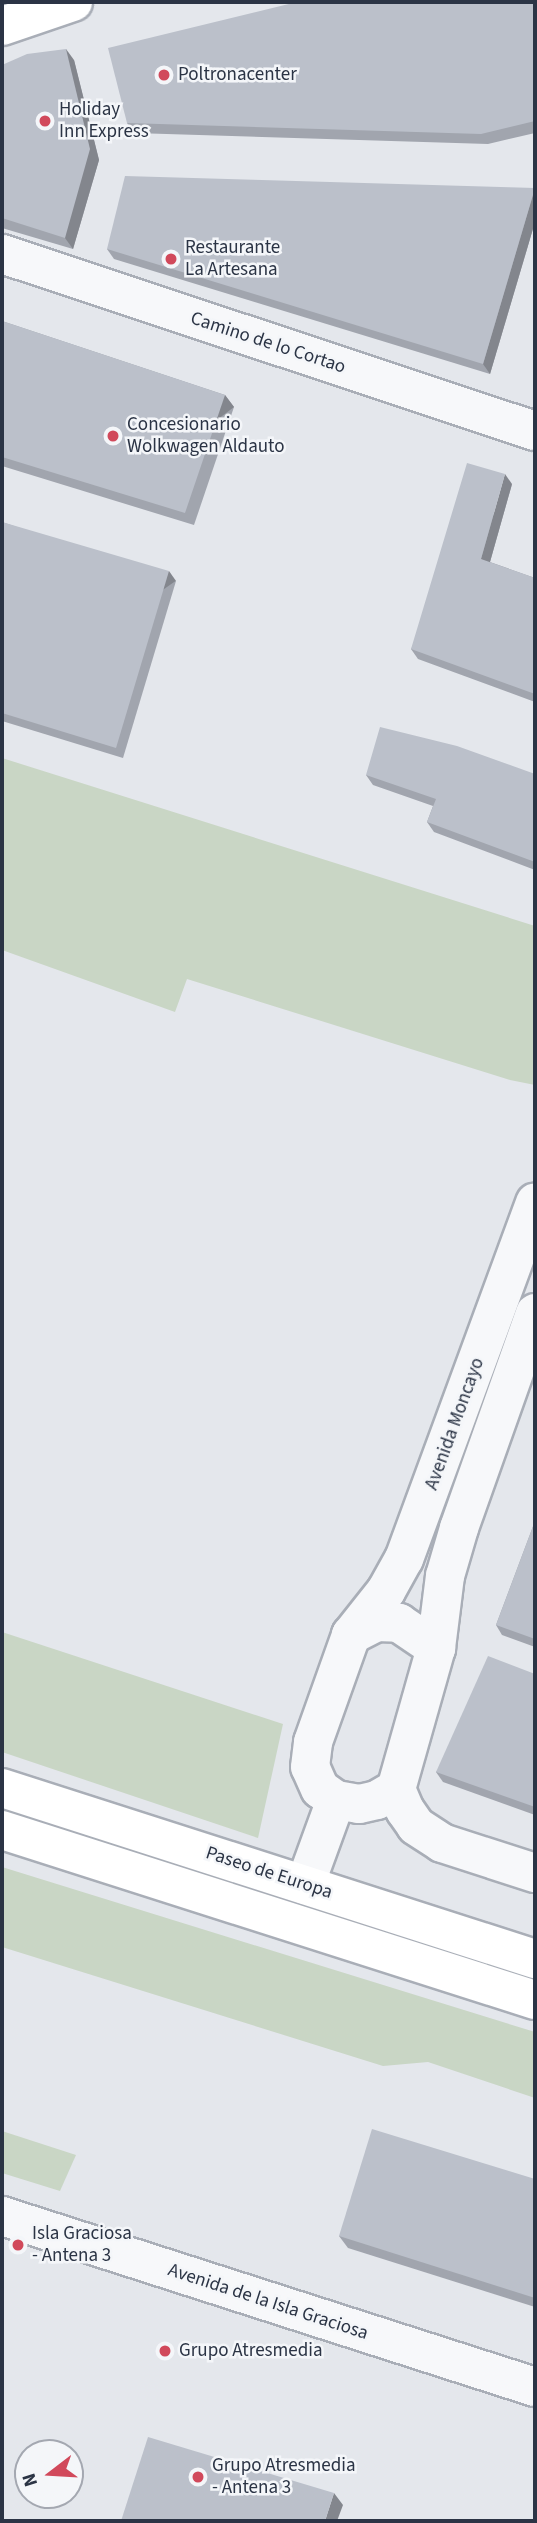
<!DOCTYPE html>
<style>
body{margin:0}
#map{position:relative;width:537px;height:2523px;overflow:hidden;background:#e4e7ec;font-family:"Source Sans 3",sans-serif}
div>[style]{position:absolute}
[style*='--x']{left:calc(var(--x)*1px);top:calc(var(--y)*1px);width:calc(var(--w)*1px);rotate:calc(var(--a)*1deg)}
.green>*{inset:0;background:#c9d6c5}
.roads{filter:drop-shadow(2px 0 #a9aeb7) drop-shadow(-2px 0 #a9aeb7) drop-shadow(0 2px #a9aeb7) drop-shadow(0 -2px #a9aeb7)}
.minor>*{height:38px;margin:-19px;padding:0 19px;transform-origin:19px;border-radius:19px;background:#f7f8fa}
.major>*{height:38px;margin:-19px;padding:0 19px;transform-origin:19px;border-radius:19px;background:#fff}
.wall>*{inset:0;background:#a1a5ae}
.shaded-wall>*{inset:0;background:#83868d;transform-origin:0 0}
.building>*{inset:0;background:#bbc0ca}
.dots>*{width:19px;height:19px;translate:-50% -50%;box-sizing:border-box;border:4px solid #f4f6f9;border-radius:50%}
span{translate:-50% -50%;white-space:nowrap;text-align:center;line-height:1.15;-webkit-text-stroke:5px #f4f6f9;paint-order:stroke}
.poi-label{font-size:19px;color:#2b3445}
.left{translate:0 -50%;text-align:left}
.street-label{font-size:19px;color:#2b3445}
.frame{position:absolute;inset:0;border:4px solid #2b3445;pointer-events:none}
.north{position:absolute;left:14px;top:2439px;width:70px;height:70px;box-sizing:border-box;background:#f4f6f9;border:2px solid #a4a8b1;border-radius:50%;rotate:253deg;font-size:19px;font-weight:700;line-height:28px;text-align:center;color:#2b3445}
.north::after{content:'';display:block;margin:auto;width:24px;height:32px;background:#d1495b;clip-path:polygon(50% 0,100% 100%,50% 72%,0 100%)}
</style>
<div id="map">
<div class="green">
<div style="clip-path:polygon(2px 758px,535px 926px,535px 1085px,510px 1080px,187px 979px,175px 1012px,2px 950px)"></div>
<div style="clip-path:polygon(2px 1632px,283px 1724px,258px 1838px,2px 1752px)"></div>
<div style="clip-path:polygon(2px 1867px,535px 2032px,535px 2098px,428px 2062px,383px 2066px,2px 1947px)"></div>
<div style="clip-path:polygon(2px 2131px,76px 2155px,60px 2191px,2px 2173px)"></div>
</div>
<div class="roads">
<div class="minor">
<div style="--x:2;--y:254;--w:562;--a:18.37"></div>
<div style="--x:376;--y:1622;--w:23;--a:2"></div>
<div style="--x:399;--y:1623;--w:45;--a:34"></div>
<div style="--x:436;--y:1648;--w:147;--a:105.8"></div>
<div style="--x:396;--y:1789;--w:22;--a:150"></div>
<div style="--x:377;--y:1800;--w:18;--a:167"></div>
<div style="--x:359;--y:1804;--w:23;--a:-170"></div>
<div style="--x:336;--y:1800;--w:19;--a:-145"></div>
<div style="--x:320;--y:1789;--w:24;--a:-114"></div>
<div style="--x:310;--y:1767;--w:25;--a:-83"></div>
<div style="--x:313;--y:1742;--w:114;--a:-70.4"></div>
<div style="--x:351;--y:1635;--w:28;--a:-27"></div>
<div style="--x:351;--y:1635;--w:56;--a:-51.5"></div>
<div style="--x:386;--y:1591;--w:37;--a:-61"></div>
<div style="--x:404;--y:1559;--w:380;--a:-69.8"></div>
<div style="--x:436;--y:1648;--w:73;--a:-82.9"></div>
<div style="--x:445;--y:1576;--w:50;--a:-73.7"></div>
<div style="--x:459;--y:1528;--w:228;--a:-70.5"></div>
<div style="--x:396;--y:1789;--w:23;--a:67"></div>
<div style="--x:405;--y:1810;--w:19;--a:55"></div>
<div style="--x:416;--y:1826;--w:31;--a:33"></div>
<div style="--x:442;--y:1843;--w:98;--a:17.9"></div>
<div style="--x:305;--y:1885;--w:90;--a:-70"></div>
<div style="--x:2;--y:2216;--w:560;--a:17.79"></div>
</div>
<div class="major">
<div style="--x:2;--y:26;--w:75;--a:-18.7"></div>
<div style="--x:2;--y:1788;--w:560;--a:17.79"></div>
<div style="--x:2;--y:1830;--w:559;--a:17.69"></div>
</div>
</div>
<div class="wall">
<div style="clip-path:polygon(535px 2px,535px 133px,488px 144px,134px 133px,127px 123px)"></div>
<div style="clip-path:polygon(74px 60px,99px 160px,73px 249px,2px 228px,2px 65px)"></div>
<div style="clip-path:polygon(535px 188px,535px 222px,490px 374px,114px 259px,107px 249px)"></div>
<div style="clip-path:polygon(2px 321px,225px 395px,234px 407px,194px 525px,2px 466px)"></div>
<div style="clip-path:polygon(512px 484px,490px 562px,535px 578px,535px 702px,418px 659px,411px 649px)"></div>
<div style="clip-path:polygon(2px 522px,176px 581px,123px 758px,2px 721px)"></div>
<div style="clip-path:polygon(535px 774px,535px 870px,434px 832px,427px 822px,433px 806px,373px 785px,366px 775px)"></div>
<div style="clip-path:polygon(535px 1521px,535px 1647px,502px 1635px,496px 1625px)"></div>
<div style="clip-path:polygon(535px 1674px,535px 1815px,443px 1782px,436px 1772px)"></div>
<div style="clip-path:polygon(535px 2179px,535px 2307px,348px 2248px,339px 2236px)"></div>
</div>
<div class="shaded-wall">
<div style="clip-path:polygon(66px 49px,74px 60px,99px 160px,73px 249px,65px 238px)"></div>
<div style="clip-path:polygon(535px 188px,535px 222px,490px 374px,483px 364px)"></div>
<div style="left:225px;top:395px;width:15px;height:125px;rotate:53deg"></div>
<div style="clip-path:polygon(505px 474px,512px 484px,488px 569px,481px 559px)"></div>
<div style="left:169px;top:571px;width:12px;height:185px;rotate:55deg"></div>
<div style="clip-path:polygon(334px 2493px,343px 2505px,337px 2521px,325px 2521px)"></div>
</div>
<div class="building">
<div style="clip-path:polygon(297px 2px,535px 2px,535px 121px,481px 134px,127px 123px,108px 48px)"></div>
<div style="clip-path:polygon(66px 49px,90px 149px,65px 238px,2px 218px,2px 65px,27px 54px)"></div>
<div style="clip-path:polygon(125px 176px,535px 188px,483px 364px,107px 249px)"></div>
<div style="clip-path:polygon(2px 321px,225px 395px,185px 513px,2px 457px)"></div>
<div style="clip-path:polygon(467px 463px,505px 474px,481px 559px,535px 578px,535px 694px,411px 649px)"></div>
<div style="clip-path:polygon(2px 522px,169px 571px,116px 748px,2px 713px)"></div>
<div style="clip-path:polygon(380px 727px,457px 746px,535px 774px,535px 862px,427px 822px,436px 799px,366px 775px)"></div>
<div style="clip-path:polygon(535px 1521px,535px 1639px,496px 1625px)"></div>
<div style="clip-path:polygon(488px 1656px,535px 1674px,535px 1807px,436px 1772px)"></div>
<div style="clip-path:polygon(372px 2129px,535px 2179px,535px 2298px,339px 2236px)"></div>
<div style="clip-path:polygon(148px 2437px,334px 2493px,325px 2521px,121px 2521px)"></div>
</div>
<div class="dots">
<div style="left:164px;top:75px;background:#d1495b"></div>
<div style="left:45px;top:121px;background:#d1495b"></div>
<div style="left:171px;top:259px;background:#d1495b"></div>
<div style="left:113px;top:436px;background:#d1495b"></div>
<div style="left:18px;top:2245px;background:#d1495b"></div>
<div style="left:165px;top:2351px;background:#d1495b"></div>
<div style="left:198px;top:2477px;background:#d1495b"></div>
</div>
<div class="poi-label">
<span class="left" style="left:178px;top:75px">Poltronacenter</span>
<span class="left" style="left:59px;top:121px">Holiday<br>Inn Express</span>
<span class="left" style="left:185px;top:259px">Restaurante<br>La Artesana</span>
<span class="left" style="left:127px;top:436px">Concesionario<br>Wolkwagen Aldauto</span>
<span class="left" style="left:32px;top:2245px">Isla Graciosa<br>- Antena 3</span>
<span class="left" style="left:179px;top:2351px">Grupo Atresmedia</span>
<span class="left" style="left:212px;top:2477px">Grupo Atresmedia<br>- Antena 3</span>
</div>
<div class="street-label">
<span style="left:268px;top:343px;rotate:18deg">Camino de lo Cortao</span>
<span style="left:455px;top:1424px;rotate:-70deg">Avenida Moncayo</span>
<span style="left:269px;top:1873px;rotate:18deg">Paseo de Europa</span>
<span style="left:268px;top:2302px;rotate:18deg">Avenida de la Isla Graciosa</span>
</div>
<div class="frame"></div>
<div class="north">N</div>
</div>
